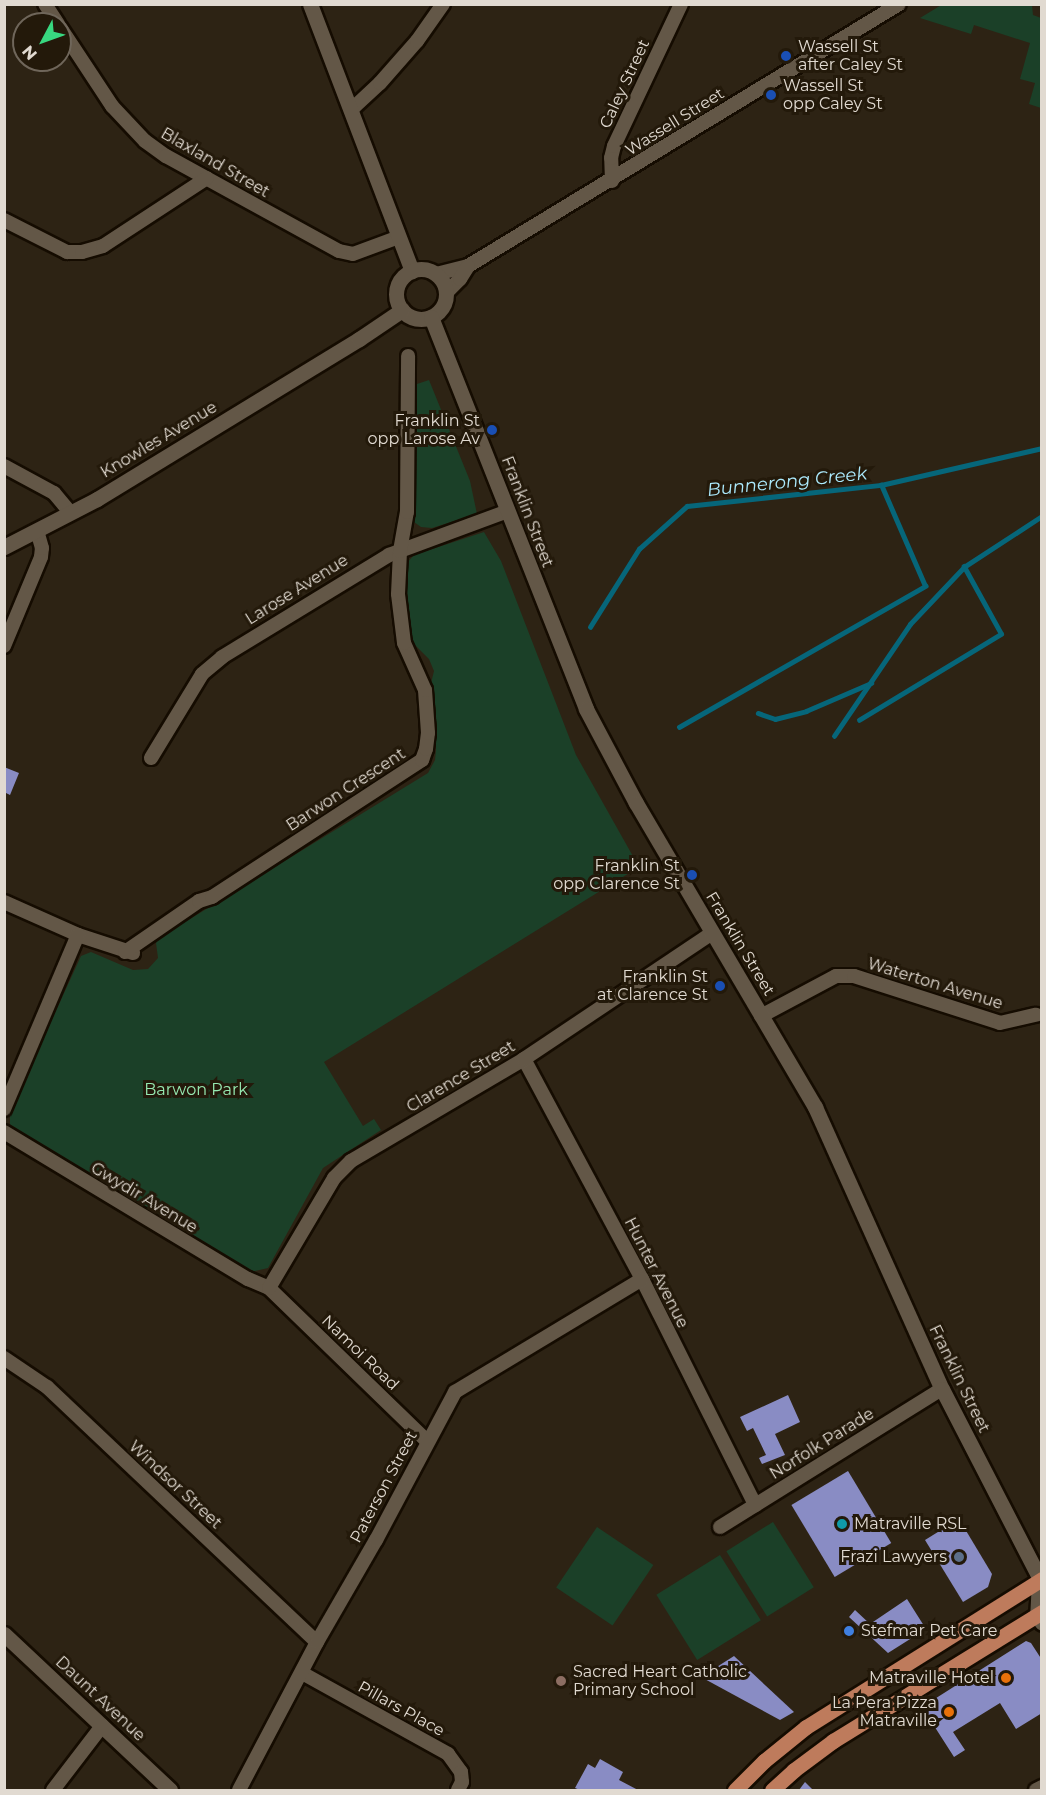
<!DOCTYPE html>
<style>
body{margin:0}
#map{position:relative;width:1046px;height:1795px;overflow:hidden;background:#2d2314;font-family:Montserrat,sans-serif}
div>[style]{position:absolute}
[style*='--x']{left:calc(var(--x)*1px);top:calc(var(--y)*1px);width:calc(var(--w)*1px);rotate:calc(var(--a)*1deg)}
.green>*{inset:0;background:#1b4028;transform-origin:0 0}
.stream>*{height:4.5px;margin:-2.25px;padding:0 2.25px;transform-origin:2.25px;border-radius:2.25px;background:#06667a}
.building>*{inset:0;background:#898cc4;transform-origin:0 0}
.roads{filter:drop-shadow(2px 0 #150c01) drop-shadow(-2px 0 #150c01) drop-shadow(0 2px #150c01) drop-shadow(0 -2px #150c01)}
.minor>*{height:14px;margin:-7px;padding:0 7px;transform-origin:7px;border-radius:7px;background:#635747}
.tertiary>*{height:15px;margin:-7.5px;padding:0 7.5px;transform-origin:7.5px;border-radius:7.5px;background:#635747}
.tertiary>.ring{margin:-7.5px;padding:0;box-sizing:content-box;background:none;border:15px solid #635747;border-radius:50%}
.primary>*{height:15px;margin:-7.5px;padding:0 7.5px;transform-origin:7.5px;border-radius:7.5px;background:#be7b5c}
.dots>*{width:16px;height:16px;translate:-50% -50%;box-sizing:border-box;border:3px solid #23190a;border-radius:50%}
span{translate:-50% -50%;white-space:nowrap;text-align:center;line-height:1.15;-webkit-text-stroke:6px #23190a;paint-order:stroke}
.poi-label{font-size:16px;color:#e1dad1}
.left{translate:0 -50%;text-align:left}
.right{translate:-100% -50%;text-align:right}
.street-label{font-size:16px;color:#e1dad1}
.park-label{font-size:16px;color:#96e9b1}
.water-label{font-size:18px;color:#aceafd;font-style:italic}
.frame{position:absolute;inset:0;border:6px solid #e1dad1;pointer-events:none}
.north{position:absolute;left:12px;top:12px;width:60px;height:60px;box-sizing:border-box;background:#23190a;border:2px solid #6f665a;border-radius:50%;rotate:229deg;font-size:16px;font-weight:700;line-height:24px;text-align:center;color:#e1dad1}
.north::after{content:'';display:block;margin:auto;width:21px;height:27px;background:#38d880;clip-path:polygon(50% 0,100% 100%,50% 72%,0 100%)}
</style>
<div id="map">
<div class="green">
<div style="clip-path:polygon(943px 4px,1032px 5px,1033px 15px,1041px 18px,1041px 108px,1029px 104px,1035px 83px,1020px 79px,1030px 43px,974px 25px,971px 34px,920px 18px)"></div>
<div style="clip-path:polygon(429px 380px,470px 481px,477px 514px,432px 528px,421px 527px,414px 522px,414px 385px)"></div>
<div style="clip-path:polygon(484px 532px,501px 561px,576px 755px,639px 867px,324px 1062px,363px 1126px,374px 1119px,381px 1130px,323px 1168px,268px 1268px,247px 1273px,19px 1136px,10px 1126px,10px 1111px,81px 956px,91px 952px,133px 970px,148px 969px,158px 958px,156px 943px,159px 938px,428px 773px,435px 760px,436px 750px,434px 695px,431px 683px,434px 671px,429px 659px,415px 645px,409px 632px,406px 564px,414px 555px)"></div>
<div style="left:773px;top:1522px;width:77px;height:55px;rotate:58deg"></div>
<div style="left:597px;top:1527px;width:68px;height:73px;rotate:34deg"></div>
<div style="left:720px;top:1555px;width:77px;height:75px;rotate:58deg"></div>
</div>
<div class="stream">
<div style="--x:590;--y:627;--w:92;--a:-57.9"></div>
<div style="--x:639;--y:549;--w:64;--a:-41.9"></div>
<div style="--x:687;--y:506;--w:195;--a:-6.2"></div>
<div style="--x:881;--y:485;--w:165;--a:-12.9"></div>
<div style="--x:758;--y:713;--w:18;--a:19"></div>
<div style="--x:775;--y:719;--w:32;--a:-14"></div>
<div style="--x:806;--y:711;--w:71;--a:-23.3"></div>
<div style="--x:859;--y:720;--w:166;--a:-31.2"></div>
<div style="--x:1001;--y:634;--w:77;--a:-118.9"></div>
<div style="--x:679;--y:727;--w:284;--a:-29.8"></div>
<div style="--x:925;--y:586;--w:110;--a:-113.5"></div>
<div style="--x:834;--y:736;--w:135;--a:-55.8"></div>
<div style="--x:910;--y:624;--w:79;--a:-46.5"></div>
<div style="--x:964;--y:567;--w:93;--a:-33.2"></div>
</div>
<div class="building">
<div style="clip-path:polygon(4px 767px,19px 773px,10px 795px,4px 792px)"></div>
<div style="clip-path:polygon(788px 1395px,800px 1422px,775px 1434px,785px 1455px,762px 1464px,759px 1458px,766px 1455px,753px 1428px,747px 1431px,740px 1417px)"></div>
<div style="left:848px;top:1471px;width:84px;height:66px;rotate:59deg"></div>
<div style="clip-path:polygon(959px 1519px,992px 1574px,988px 1587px,963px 1602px,925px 1540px)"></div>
<div style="clip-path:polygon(907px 1599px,926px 1629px,888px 1653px,849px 1617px,855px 1610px,870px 1624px)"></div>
<div style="clip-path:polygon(1026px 1641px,1031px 1643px,1042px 1660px,1042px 1713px,1016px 1729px,1000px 1703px,953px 1732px,965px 1750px,954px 1757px,922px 1707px)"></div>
<div style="clip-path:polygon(734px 1656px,794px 1712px,780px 1720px,701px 1677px)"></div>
<div style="clip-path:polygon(600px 1759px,623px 1772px,619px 1780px,638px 1790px,580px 1790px,575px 1788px,588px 1764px,595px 1768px)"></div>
<div style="clip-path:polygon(805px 1782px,813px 1790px,799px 1790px)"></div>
</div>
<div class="roads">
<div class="minor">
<div style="--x:45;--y:4;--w:24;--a:57"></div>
<div style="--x:60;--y:27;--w:95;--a:56.6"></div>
<div style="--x:112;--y:106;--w:48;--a:46.7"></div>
<div style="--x:145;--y:141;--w:26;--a:36"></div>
<div style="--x:166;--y:156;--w:197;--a:28.8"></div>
<div style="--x:339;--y:251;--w:14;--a:12"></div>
<div style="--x:353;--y:254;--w:49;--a:-20.3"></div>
<div style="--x:352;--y:109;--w:38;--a:-43"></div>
<div style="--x:380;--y:83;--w:56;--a:-48.6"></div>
<div style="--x:417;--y:41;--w:45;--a:-54.9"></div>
<div style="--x:612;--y:181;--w:23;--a:-92"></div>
<div style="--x:611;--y:158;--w:12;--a:-76"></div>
<div style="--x:614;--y:146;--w:157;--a:-64.7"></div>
<div style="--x:4;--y:220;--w:71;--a:26.9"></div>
<div style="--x:67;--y:252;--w:15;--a:0"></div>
<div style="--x:82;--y:252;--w:22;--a:-16"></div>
<div style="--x:103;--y:246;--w:124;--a:-33.2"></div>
<div style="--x:436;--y:274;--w:33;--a:-14"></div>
<div style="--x:468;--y:266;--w:504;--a:-31.29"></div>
<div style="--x:446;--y:293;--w:20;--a:-45"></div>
<div style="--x:460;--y:279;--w:15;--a:-58"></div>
<div style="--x:4;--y:466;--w:57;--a:28.4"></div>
<div style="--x:54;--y:493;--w:26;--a:50"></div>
<div style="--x:4;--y:646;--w:96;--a:-67.4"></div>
<div style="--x:41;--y:557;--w:9;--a:-84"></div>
<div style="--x:42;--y:548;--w:18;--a:-106"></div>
<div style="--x:151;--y:758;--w:98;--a:-58.7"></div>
<div style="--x:202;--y:674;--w:26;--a:-40"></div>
<div style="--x:222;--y:657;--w:196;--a:-31.4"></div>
<div style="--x:389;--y:555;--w:127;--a:-20.3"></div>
<div style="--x:4;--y:902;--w:81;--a:24"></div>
<div style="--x:78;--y:935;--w:58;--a:18.1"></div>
<div style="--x:125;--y:952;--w:90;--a:-34.6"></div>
<div style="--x:199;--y:901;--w:14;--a:-17"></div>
<div style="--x:212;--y:897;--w:251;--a:-33.1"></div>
<div style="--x:422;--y:760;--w:12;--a:-70"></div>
<div style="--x:426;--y:749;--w:16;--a:-83"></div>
<div style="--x:428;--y:733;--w:43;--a:-94"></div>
<div style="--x:425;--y:690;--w:51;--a:-114.1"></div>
<div style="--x:404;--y:643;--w:49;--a:-97"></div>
<div style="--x:398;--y:594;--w:43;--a:-87.3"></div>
<div style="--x:400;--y:551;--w:40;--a:-80"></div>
<div style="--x:407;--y:512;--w:156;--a:-89.6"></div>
<div style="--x:761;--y:1016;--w:85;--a:-28.1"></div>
<div style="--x:836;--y:976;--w:18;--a:0"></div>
<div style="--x:854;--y:976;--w:153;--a:17.8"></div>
<div style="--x:1000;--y:1023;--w:37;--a:-13"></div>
<div style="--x:524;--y:1059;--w:250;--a:61.8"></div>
<div style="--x:642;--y:1279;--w:253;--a:63.4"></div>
<div style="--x:4;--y:1109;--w:189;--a:-67"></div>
<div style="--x:4;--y:1132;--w:285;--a:31.1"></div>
<div style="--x:248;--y:1279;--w:23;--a:23"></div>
<div style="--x:269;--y:1288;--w:220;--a:44.1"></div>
<div style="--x:269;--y:1288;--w:128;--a:-59.4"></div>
<div style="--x:334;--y:1178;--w:24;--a:-45"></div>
<div style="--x:351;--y:1161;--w:201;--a:-30.5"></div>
<div style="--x:524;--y:1059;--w:226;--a:-33.8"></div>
<div style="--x:4;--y:1358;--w:52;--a:34"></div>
<div style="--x:47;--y:1387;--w:371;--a:43.4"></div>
<div style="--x:720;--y:1527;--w:261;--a:-31.9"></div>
<div style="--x:302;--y:1673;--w:167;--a:29"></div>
<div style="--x:448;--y:1754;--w:22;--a:54"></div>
<div style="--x:461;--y:1772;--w:10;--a:84"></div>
<div style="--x:462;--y:1782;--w:9;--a:117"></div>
<div style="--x:53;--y:1790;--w:81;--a:-52.6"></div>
<div style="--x:239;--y:1790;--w:167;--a:-62.2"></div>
<div style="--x:317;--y:1642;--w:118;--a:-60"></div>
<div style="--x:376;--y:1540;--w:168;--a:-61.9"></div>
<div style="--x:455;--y:1392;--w:218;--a:-31.1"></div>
<div style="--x:1036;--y:1790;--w:7;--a:-27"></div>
</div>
<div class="tertiary">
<div style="--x:310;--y:4;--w:286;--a:69.1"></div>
<div class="ring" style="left:396px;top:269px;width:35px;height:35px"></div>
<div style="--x:431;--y:317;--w:422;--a:68.4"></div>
<div style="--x:586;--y:709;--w:106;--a:62"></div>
<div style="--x:636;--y:803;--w:353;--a:59.5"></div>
<div style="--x:815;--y:1107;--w:309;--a:65.8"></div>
<div style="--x:942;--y:1389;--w:218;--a:62.7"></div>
<div style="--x:4;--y:547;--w:105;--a:-27.3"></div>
<div style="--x:97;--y:499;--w:307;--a:-31.4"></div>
<div style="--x:359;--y:339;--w:52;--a:-34"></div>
<div style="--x:1039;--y:1581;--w:34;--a:93"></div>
<div style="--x:1037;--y:1615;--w:9;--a:58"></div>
<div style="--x:4;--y:1634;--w:228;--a:43.2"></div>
</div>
<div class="primary">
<div style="--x:735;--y:1790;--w:41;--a:-45"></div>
<div style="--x:764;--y:1761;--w:54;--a:-39"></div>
<div style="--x:806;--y:1727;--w:279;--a:-32.1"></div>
<div style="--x:772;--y:1790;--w:30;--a:-42"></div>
<div style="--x:794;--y:1770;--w:49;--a:-36.6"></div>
<div style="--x:833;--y:1741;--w:246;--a:-31.7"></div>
</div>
</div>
<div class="dots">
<div style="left:786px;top:56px;background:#1a4fb4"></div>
<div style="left:771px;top:95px;background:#1a4fb4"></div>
<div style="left:492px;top:430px;background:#1a4fb4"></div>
<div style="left:692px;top:875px;background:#1a4fb4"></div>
<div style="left:720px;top:986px;background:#1a4fb4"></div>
<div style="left:842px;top:1524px;background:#0f9aa8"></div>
<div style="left:959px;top:1557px;background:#5c6f8a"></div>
<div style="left:849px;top:1631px;background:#3f7fe0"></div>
<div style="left:1006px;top:1678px;background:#e8710a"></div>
<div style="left:561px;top:1681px;background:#8d6e63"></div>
<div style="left:949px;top:1712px;background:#e8710a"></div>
</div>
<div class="poi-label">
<span class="left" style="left:798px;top:56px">Wassell St<br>after Caley St</span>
<span class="left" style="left:783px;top:95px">Wassell St<br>opp Caley St</span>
<span class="right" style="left:480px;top:430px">Franklin St<br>opp Larose Av</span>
<span class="right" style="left:680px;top:875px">Franklin St<br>opp Clarence St</span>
<span class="right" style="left:708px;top:986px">Franklin St<br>at Clarence St</span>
<span class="left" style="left:854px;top:1524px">Matraville RSL</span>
<span class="right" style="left:947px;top:1557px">Frazi Lawyers</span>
<span class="left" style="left:861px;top:1631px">Stefmar Pet Care</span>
<span class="left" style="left:573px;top:1681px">Sacred Heart Catholic<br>Primary School</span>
<span class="right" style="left:994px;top:1678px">Matraville Hotel</span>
<span class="right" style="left:937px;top:1712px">La Pera Pizza<br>Matraville</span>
</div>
<div class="street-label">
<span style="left:625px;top:84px;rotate:-65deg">Caley Street</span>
<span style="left:675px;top:122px;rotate:-32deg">Wassell Street</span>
<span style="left:215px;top:163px;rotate:30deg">Blaxland Street</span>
<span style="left:159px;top:440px;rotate:-31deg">Knowles Avenue</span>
<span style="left:527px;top:512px;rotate:69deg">Franklin Street</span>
<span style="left:297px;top:590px;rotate:-32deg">Larose Avenue</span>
<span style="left:346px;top:790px;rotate:-33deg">Barwon Crescent</span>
<span style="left:740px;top:944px;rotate:59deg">Franklin Street</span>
<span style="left:935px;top:984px;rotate:17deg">Waterton Avenue</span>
<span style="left:461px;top:1077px;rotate:-31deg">Clarence Street</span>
<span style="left:144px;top:1198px;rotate:31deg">Gwydir Avenue</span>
<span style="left:656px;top:1273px;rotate:63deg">Hunter Avenue</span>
<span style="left:360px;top:1353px;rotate:44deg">Namoi Road</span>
<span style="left:959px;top:1379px;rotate:64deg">Franklin Street</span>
<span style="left:822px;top:1444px;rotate:-32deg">Norfolk Parade</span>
<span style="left:175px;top:1485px;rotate:43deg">Windsor Street</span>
<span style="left:384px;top:1487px;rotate:-62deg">Paterson Street</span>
<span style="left:100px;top:1699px;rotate:43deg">Daunt Avenue</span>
<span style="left:401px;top:1709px;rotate:29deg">Pillars Place</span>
</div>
<div class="park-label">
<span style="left:196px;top:1090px">Barwon Park</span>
</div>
<div class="water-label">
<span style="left:787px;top:482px;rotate:-6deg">Bunnerong Creek</span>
</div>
<div class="frame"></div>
<div class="north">N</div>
</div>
